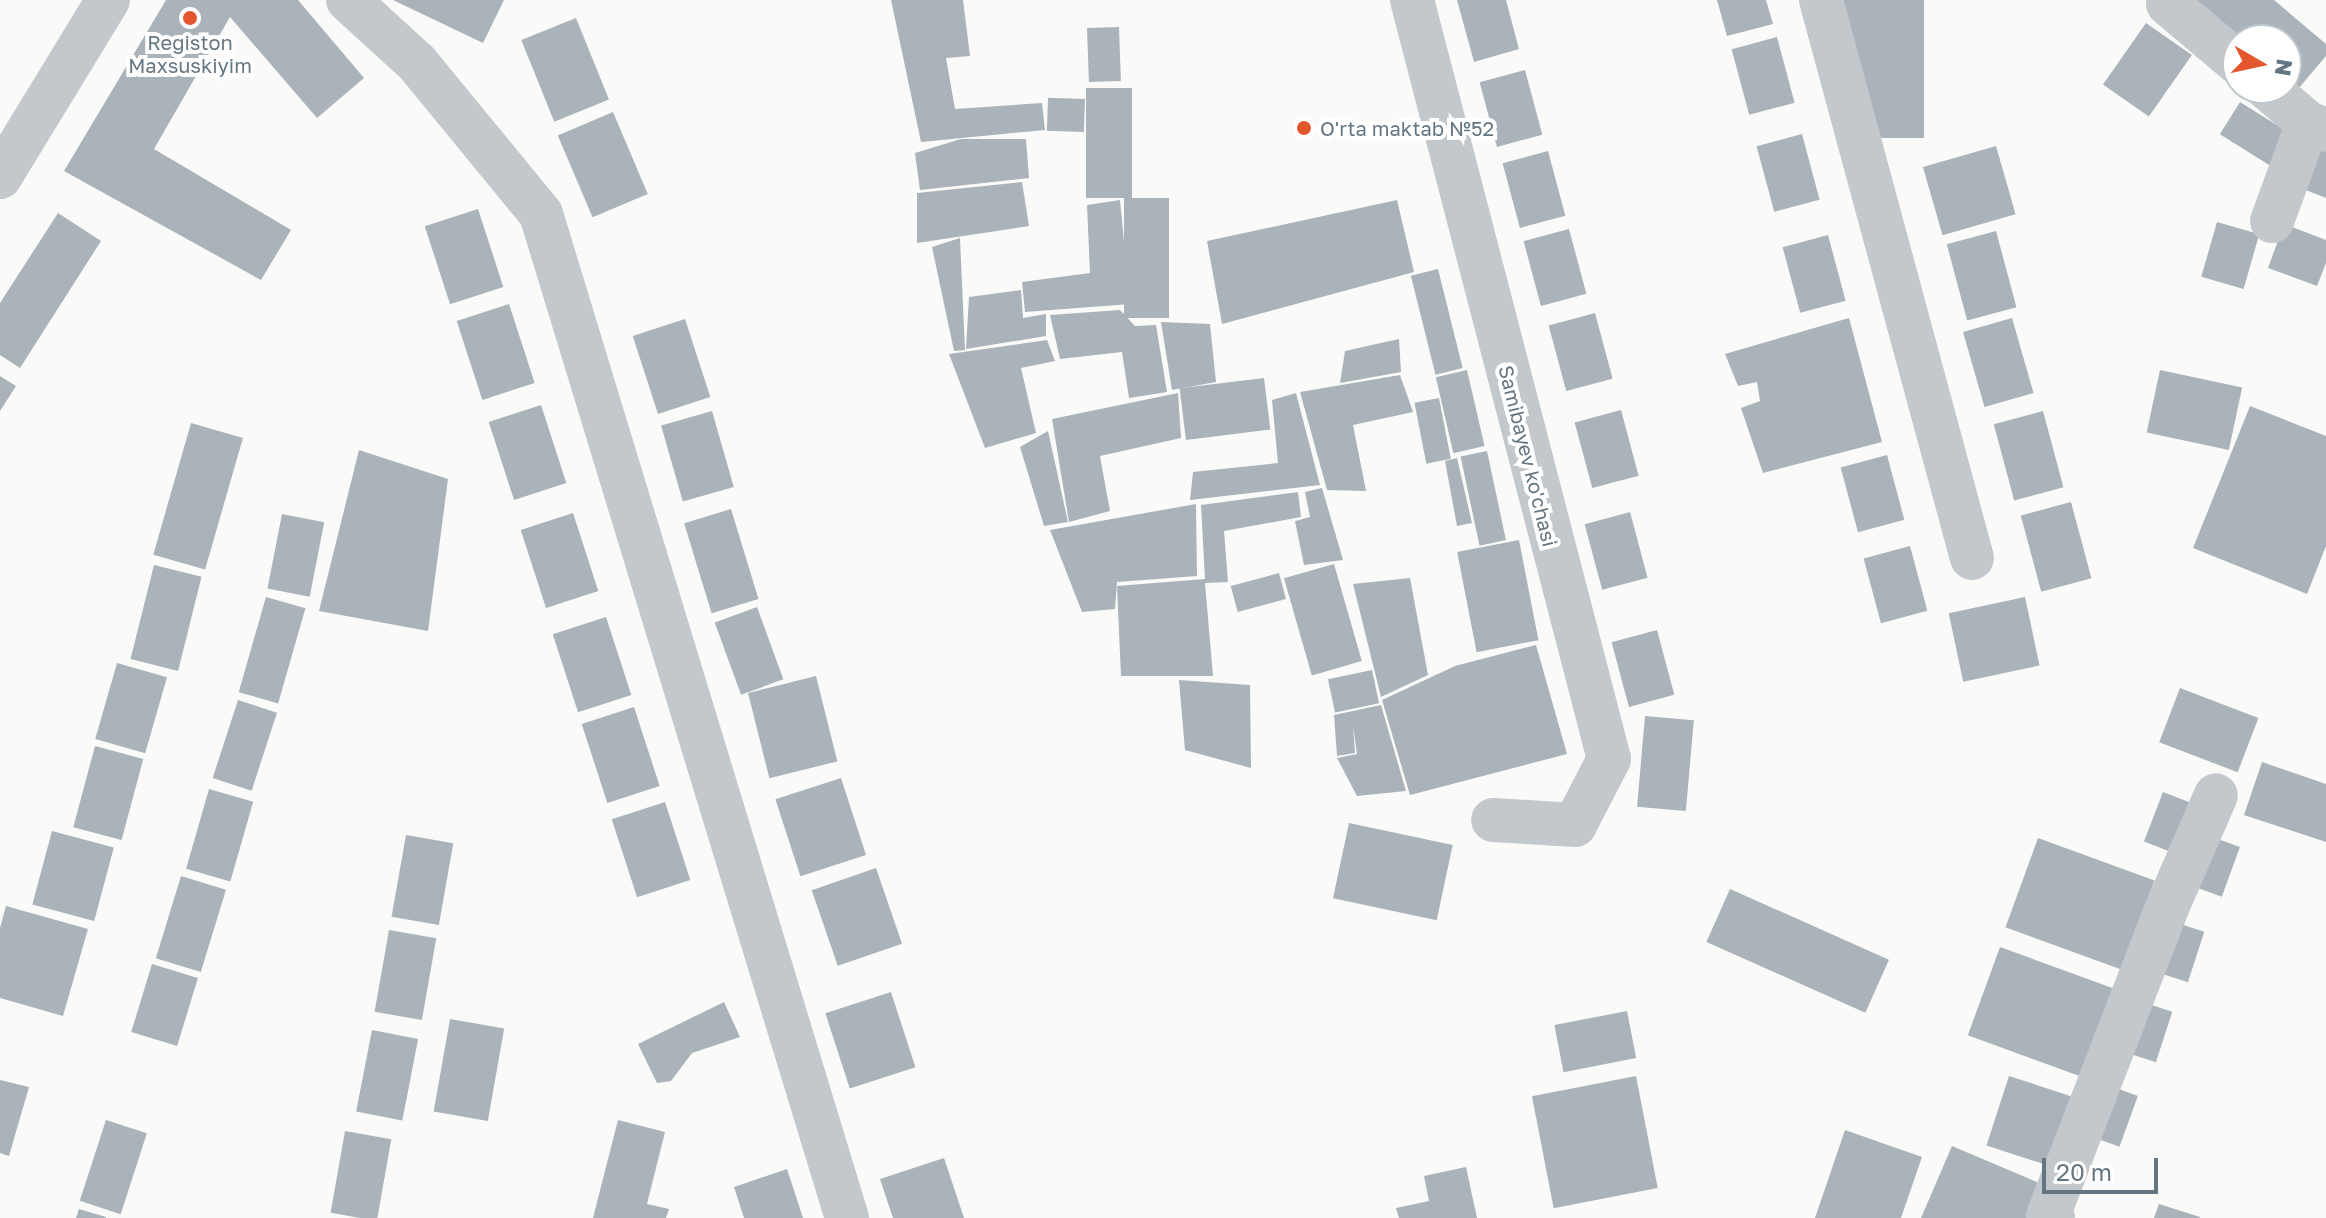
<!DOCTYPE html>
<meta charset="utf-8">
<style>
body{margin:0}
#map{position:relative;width:2326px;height:1218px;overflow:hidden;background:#fafaf8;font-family:"Golos Text",sans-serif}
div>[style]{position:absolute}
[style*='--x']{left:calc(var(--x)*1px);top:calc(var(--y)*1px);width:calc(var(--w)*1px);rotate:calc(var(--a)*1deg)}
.building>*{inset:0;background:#aab3b9;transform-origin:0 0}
.minor>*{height:44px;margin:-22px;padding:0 22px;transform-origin:22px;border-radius:22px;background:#c3c8cc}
.tertiary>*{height:44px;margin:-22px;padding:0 22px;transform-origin:22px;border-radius:22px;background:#c3c8cc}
.dots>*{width:22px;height:22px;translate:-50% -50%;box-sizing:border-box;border:4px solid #fff;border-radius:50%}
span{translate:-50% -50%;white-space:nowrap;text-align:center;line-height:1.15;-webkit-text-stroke:8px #fff;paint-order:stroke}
.poi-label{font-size:20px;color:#657683}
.left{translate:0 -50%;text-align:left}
.street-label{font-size:20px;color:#657683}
.north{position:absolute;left:2222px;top:24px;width:80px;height:80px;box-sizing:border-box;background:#fff;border:2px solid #c1c8cd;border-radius:50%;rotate:99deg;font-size:22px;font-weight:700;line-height:32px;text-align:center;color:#657683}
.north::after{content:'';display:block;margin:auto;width:28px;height:36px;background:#e4572e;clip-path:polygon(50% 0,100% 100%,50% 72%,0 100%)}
.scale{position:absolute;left:2042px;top:1158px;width:116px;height:36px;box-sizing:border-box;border:4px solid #657683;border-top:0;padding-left:10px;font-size:24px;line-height:28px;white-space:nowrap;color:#657683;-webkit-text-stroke:6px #fff;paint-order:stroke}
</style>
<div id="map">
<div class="building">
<div style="clip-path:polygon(166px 0,298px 0,364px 78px,317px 118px,230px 17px,154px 149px,291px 230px,261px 280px,64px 171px)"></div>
<div style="clip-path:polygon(393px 0,504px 0,483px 43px)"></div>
<div style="clip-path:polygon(891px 0,963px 0,970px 56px,946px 58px,955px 109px,1042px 103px,1045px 130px,921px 142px)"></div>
<div style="clip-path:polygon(1457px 0,1506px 0,1519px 49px,1474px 62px)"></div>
<div style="clip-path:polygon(1717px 0,1766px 0,1773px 24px,1727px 36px)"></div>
<div style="left:1844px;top:0;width:80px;height:138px"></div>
<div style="clip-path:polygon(2185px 0,2274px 0,2326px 44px,2326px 56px,2292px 96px,2286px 88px,2286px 40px,2238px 40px)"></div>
<div style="left:576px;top:18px;width:88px;height:59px;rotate:68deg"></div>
<div style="left:2146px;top:23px;width:56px;height:75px;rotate:35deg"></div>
<div style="left:1119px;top:27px;width:54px;height:32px;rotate:88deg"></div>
<div style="left:1777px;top:37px;width:68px;height:47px;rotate:75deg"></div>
<div style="left:1525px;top:70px;width:67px;height:47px;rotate:75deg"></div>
<div style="left:1086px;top:88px;width:46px;height:110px"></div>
<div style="left:1085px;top:99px;width:33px;height:37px;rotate:92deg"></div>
<div style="left:2240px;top:102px;width:60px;height:38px;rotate:32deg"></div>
<div style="left:613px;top:112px;width:89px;height:60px;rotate:67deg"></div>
<div style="left:1802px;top:134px;width:68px;height:47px;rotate:75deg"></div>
<div style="clip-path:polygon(961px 139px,1026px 139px,1029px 178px,920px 190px,915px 153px)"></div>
<div style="clip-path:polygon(2314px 143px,2326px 148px,2326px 198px,2298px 187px)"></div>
<div style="left:1996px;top:146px;width:71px;height:76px;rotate:74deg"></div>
<div style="left:1548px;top:151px;width:67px;height:47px;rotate:75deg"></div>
<div style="clip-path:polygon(1022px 182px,1029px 226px,917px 243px,917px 193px)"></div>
<div style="left:1124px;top:198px;width:45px;height:120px"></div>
<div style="clip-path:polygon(1120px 200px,1130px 304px,1025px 312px,1022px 282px,1090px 273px,1087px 205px)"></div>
<div style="clip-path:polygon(1397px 200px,1414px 272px,1222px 324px,1207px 241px)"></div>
<div style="left:478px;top:209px;width:82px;height:56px;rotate:72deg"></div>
<div style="clip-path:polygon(58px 213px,101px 241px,20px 368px,0 355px,0 303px)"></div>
<div style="left:2217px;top:222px;width:44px;height:57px;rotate:16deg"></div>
<div style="clip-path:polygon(2284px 224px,2326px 240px,2326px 263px,2317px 286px,2268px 268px)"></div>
<div style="left:1569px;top:229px;width:67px;height:47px;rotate:75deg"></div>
<div style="left:1996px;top:231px;width:79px;height:51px;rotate:75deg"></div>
<div style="left:1828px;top:235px;width:68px;height:47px;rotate:75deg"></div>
<div style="clip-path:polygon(960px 238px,965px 350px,954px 351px,932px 247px)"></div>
<div style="left:1438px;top:269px;width:102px;height:28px;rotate:76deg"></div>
<div style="clip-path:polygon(1021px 290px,1023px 318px,1046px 314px,1046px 336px,966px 349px,969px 297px)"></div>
<div style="left:509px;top:304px;width:83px;height:55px;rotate:72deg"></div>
<div style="clip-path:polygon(1120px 310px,1135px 326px,1156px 325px,1167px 392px,1129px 398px,1122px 352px,1060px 359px,1050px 315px)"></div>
<div style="left:1595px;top:313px;width:68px;height:48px;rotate:75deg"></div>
<div style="clip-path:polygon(1849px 318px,1882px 442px,1763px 473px,1741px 408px,1760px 401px,1757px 382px,1738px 386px,1725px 354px)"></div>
<div style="left:2012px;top:318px;width:78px;height:51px;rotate:74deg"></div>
<div style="left:685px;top:319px;width:82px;height:55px;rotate:72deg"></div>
<div style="clip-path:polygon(1161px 322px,1210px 324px,1216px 382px,1172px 390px)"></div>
<div style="clip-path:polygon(1399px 339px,1401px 372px,1340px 383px,1345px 351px)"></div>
<div style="clip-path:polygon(1047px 340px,1055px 361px,1021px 368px,1036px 433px,985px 448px,949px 354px)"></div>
<div style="left:1467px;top:370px;width:78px;height:32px;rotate:77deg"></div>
<div style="left:2160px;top:370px;width:84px;height:64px;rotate:12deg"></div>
<div style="clip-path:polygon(1400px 375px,1413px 412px,1353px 425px,1366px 491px,1327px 490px,1300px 392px)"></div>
<div style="clip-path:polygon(0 376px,16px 386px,0 411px)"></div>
<div style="left:1264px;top:378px;width:52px;height:85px;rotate:83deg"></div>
<div style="clip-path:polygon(1178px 393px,1181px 438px,1100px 456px,1110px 511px,1069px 522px,1052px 419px)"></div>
<div style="clip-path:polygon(1296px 393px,1320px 485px,1190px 500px,1193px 472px,1278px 463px,1272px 400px)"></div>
<div style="left:1439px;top:398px;width:62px;height:25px;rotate:79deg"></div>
<div style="left:541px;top:405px;width:82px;height:55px;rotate:72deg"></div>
<div style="clip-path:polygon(2250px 406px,2326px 436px,2326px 546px,2307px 594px,2193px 548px)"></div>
<div style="left:1621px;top:410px;width:68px;height:48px;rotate:75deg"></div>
<div style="left:712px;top:411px;width:79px;height:53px;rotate:74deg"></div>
<div style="left:2043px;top:411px;width:79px;height:51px;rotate:75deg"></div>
<div style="left:191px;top:423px;width:54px;height:137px;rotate:16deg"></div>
<div style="clip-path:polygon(1048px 431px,1068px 522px,1044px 526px,1020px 447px)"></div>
<div style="clip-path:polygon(359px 450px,448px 479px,428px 631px,319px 611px)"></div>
<div style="left:1487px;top:451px;width:91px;height:27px;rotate:78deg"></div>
<div style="left:1887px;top:455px;width:67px;height:48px;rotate:75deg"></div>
<div style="clip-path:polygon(1457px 458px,1472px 523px,1457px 526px,1445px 461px)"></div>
<div style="clip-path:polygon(1322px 488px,1343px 560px,1304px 565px,1295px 521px,1310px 517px,1305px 492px)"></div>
<div style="clip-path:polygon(1298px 492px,1301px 517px,1224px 531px,1228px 582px,1205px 583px,1213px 676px,1121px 676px,1117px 586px,1205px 579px,1201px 505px)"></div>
<div style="left:2071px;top:502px;width:79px;height:52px;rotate:75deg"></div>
<div style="clip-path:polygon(1196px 504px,1197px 576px,1117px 582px,1115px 609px,1082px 612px,1050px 530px)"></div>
<div style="left:731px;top:509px;width:94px;height:49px;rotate:73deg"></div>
<div style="left:1630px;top:512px;width:68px;height:47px;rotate:75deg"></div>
<div style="left:573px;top:513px;width:82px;height:55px;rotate:72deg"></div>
<div style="left:282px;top:514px;width:43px;height:76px;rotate:11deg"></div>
<div style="left:1519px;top:540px;width:102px;height:63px;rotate:79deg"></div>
<div style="left:1910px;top:546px;width:67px;height:48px;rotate:75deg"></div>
<div style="left:1334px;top:564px;width:101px;height:52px;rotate:74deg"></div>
<div style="left:154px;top:565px;width:49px;height:97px;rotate:14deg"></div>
<div style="left:1279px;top:573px;width:27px;height:50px;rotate:75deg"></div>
<div style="clip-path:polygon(1410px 578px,1428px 675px,1381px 697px,1353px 584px)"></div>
<div style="left:266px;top:597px;width:41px;height:99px;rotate:16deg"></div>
<div style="left:2025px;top:597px;width:70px;height:78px;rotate:78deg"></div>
<div style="left:757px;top:607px;width:77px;height:45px;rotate:70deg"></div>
<div style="left:606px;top:617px;width:82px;height:56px;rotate:72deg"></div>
<div style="left:1657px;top:630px;width:67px;height:47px;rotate:75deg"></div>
<div style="clip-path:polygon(1536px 645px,1567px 754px,1410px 795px,1382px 700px,1455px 666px)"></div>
<div style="left:117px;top:663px;width:52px;height:79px;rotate:16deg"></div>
<div style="left:1372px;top:670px;width:34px;height:45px;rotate:78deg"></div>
<div style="left:816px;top:676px;width:88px;height:70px;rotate:76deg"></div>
<div style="clip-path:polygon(1179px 680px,1250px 685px,1251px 768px,1185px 750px)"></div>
<div style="left:2180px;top:688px;width:84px;height:58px;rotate:21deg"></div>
<div style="left:238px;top:700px;width:41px;height:82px;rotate:18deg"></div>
<div style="clip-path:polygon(1381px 705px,1406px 791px,1357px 796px,1337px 758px,1357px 754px,1353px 725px,1355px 753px,1337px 756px,1334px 715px)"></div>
<div style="left:634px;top:707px;width:83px;height:55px;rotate:72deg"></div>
<div style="left:1645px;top:716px;width:49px;height:91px;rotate:5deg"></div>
<div style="left:95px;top:746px;width:50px;height:84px;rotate:15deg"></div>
<div style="clip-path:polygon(2262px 762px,2326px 784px,2326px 842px,2244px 815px)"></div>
<div style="left:841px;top:778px;width:81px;height:69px;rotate:72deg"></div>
<div style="left:209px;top:789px;width:46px;height:83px;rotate:16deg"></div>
<div style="left:2163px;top:792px;width:34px;height:53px;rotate:21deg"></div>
<div style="left:665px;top:802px;width:82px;height:56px;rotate:72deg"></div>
<div style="left:1349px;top:823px;width:106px;height:77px;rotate:12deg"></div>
<div style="left:52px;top:831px;width:64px;height:76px;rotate:15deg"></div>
<div style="left:406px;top:835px;width:48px;height:83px;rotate:10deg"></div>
<div style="left:2207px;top:835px;width:35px;height:53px;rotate:20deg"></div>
<div style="left:2038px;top:838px;width:124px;height:95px;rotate:20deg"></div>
<div style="left:876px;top:868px;width:80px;height:68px;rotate:71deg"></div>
<div style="left:181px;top:876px;width:47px;height:86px;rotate:17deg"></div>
<div style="left:1730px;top:889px;width:174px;height:58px;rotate:24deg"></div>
<div style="clip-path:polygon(6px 906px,88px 929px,63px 1016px,0 998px,0 928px)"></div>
<div style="left:2171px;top:921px;width:35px;height:53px;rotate:18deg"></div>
<div style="left:389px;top:930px;width:48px;height:83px;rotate:10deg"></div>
<div style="left:2000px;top:947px;width:124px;height:94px;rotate:20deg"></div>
<div style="left:152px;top:964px;width:48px;height:71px;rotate:17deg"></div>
<div style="left:891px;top:992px;width:79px;height:69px;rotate:72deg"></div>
<div style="left:2139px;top:1001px;width:35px;height:53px;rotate:18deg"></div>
<div style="clip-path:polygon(724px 1002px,740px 1037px,692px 1053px,671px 1081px,657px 1083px,638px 1044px)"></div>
<div style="left:1627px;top:1011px;width:48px;height:74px;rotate:79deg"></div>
<div style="left:450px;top:1019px;width:55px;height:94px;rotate:10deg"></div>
<div style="left:372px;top:1030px;width:47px;height:83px;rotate:11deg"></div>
<div style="left:1636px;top:1076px;width:114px;height:106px;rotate:79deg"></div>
<div style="left:2009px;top:1076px;width:70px;height:73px;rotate:18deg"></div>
<div style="clip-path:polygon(0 1080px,29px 1087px,9px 1156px,0 1153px)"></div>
<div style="left:2105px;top:1084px;width:35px;height:54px;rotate:20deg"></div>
<div style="left:106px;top:1120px;width:43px;height:85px;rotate:18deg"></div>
<div style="clip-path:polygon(618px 1120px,665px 1132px,647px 1204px,669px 1209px,666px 1218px,593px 1218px)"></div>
<div style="clip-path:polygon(1845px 1130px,1922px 1157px,1901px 1218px,1815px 1218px)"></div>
<div style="left:345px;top:1131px;width:47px;height:83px;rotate:10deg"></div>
<div style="clip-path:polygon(1952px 1146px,2044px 1185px,2029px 1218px,1921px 1218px)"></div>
<div style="clip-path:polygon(944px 1158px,964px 1218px,893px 1218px,880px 1179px)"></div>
<div style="clip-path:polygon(1466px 1167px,1477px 1218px,1399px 1218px,1396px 1208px,1429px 1201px,1424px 1176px)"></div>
<div style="clip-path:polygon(787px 1169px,803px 1218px,744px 1218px,734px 1187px)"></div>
<div style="clip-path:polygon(2159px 1204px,2200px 1217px,2200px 1218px,2154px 1218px)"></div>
<div style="clip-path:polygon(79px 1209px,106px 1217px,106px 1218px,76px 1218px)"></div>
</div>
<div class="minor">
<div style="--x:348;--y:0;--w:93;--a:42.4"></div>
<div style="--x:417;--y:63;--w:195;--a:50.6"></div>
<div style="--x:541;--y:214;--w:1050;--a:73.05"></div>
<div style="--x:1412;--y:0;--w:784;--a:75.45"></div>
<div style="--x:1609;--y:759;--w:74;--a:117.3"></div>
<div style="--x:1575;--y:825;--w:82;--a:-176.5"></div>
<div style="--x:1821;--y:0;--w:578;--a:74.86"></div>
<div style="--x:2168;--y:4;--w:92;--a:40.1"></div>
<div style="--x:2267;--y:88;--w:54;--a:40.5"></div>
<div style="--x:2308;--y:123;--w:19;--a:21"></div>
<div style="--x:2272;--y:221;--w:104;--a:-69.8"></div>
<div style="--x:2053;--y:1218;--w:5;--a:-158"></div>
<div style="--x:2048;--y:1216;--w:328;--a:-68.9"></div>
<div style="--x:2166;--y:910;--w:125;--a:-66.5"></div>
</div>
<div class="tertiary">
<div style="--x:0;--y:177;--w:207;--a:-58.6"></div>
</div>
<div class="dots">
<div style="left:190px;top:18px;background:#e4572e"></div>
<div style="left:1304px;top:128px;background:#e4572e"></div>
</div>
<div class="poi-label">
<span style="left:190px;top:54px">Registon<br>Maxsuskiyim</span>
<span class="left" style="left:1320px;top:128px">O'rta maktab №52</span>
</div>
<div class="street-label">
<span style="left:1528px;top:456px;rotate:76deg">Samibayev ko'chasi</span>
</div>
<div class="north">N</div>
<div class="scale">20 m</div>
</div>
